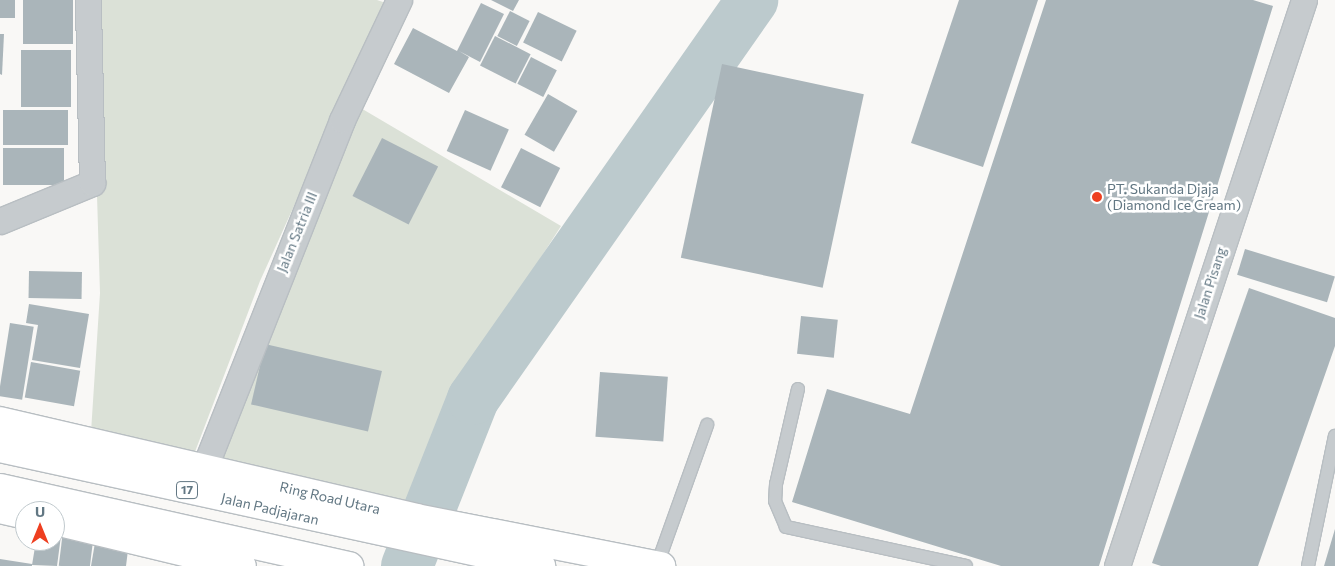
<!DOCTYPE html>
<style>
body{margin:0}
#map{position:relative;width:1335px;height:566px;overflow:hidden;background:#f9f8f6;font-family:Commissioner,sans-serif}
div>[style]{position:absolute}
[style*='--x']{left:calc(var(--x)*1px);top:calc(var(--y)*1px);width:calc(var(--w)*1px);rotate:calc(var(--a)*1deg)}
.green>*{inset:0;background:#dbe1d7}
.river>*{height:52px;margin:-26px;padding:0 26px;transform-origin:26px;border-radius:26px;background:#bccacd}
.building>*{inset:0;background:#aab5ba;transform-origin:0 0}
.roads{filter:drop-shadow(1px 0 #b8bec2) drop-shadow(-1px 0 #b8bec2) drop-shadow(0 1px #b8bec2) drop-shadow(0 -1px #b8bec2)}
.lane>*{height:12px;margin:-6px;padding:0 6px;transform-origin:6px;border-radius:6px;background:#c6cbce}
.street>*{height:25px;margin:-12.5px;padding:0 12.5px;transform-origin:12.5px;border-radius:12.5px;background:#c6cbce}
.secondary>*{height:28px;margin:-14px;padding:0 14px;transform-origin:14px;border-radius:14px;background:#fff}
.highway>*{height:28px;margin:-14px;padding:0 14px;transform-origin:14px;border-radius:14px;background:#fff}
.dots>*{width:14px;height:14px;translate:-50% -50%;box-sizing:border-box;border:2px solid #fff;border-radius:50%}
span{translate:-50% -50%;white-space:nowrap;text-align:center;line-height:1.15;-webkit-text-stroke:5px #fff;paint-order:stroke}
.shield-label span{padding:1px 4px;background:#fff;border:1px solid;border-radius:4px;-webkit-text-stroke-width:0}
.shield-label{font-size:12px;color:#627783;font-weight:700}
.poi-label{font-size:14px;color:#627783}
.left{translate:0 -50%;text-align:left}
.street-label{font-size:14px;color:#627783}
.north{position:absolute;left:15px;top:501px;width:50px;height:50px;box-sizing:border-box;background:#fff;border:1px solid #c0c9cd;border-radius:50%;rotate:0deg;font-size:14px;font-weight:700;line-height:20px;text-align:center;color:#627783}
.north::after{content:'';display:block;margin:auto;width:18px;height:22px;background:#ee3f20;clip-path:polygon(50% 0,100% 100%,50% 72%,0 100%)}
</style>
<div id="map">
<div class="green">
<div style="clip-path:polygon(91px 0,377px 0,386px 3px,260px 281px,193px 457px,91px 432px,100px 293px)"></div>
<div style="clip-path:polygon(359px 107px,561px 226px,459px 385px,422px 510px,214px 466px)"></div>
</div>
<div class="river">
<div style="--x:407;--y:566;--w:180;--a:-68.4"></div>
<div style="--x:473;--y:399;--w:487;--a:-55"></div>
</div>
<div class="building">
<div style="left:0;top:0;width:15px;height:18px"></div>
<div style="left:23px;top:0;width:50px;height:44px"></div>
<div style="clip-path:polygon(491px 0,519px 0,513px 11px)"></div>
<div style="clip-path:polygon(959px 0,1038px 0,983px 167px,911px 143px)"></div>
<div style="clip-path:polygon(1046px 0,1253px 0,1273px 6px,1099px 566px,1001px 566px,792px 502px,827px 389px,910px 414px)"></div>
<div style="clip-path:polygon(481px 3px,504px 14px,480px 62px,459px 51px,469px 57px,449px 93px,394px 64px,413px 28px,457px 51px)"></div>
<div style="left:510px;top:11px;width:22px;height:28px;rotate:27deg"></div>
<div style="left:538px;top:12px;width:43px;height:34px;rotate:26deg"></div>
<div style="clip-path:polygon(0 34px,4px 34px,2px 75px,0 74px)"></div>
<div style="left:495px;top:36px;width:40px;height:33px;rotate:27deg"></div>
<div style="left:21px;top:50px;width:50px;height:57px"></div>
<div style="left:531px;top:57px;width:29px;height:30px;rotate:27deg"></div>
<div style="left:722px;top:64px;width:145px;height:198px;rotate:12deg"></div>
<div style="left:548px;top:94px;width:34px;height:47px;rotate:30deg"></div>
<div style="left:3px;top:110px;width:65px;height:35px"></div>
<div style="left:465px;top:110px;width:48px;height:45px;rotate:24deg"></div>
<div style="left:382px;top:138px;width:63px;height:65px;rotate:27deg"></div>
<div style="left:3px;top:148px;width:61px;height:37px"></div>
<div style="left:521px;top:148px;width:44px;height:44px;rotate:27deg"></div>
<div style="left:1245px;top:249px;width:94px;height:27px;rotate:17deg"></div>
<div style="left:29px;top:271px;width:53px;height:27px;rotate:1deg"></div>
<div style="clip-path:polygon(1249px 288px,1335px 318px,1335px 346px,1258px 566px,1161px 566px,1152px 563px)"></div>
<div style="clip-path:polygon(29px 304px,89px 314px,80px 368px,32px 360px,38px 325px,26px 323px)"></div>
<div style="left:801px;top:316px;width:37px;height:38px;rotate:6deg"></div>
<div style="left:10px;top:323px;width:24px;height:74px;rotate:9deg"></div>
<div style="left:265px;top:344px;width:120px;height:62px;rotate:13deg"></div>
<div style="left:31px;top:362px;width:50px;height:36px;rotate:10deg"></div>
<div style="left:600px;top:372px;width:68px;height:65px;rotate:4deg"></div>
<div style="clip-path:polygon(55px 527px,62px 528px,57px 566px,32px 565px,36px 541px,55px 541px)"></div>
<div style="clip-path:polygon(1335px 529px,1335px 566px,1324px 566px)"></div>
<div style="left:63px;top:531px;width:31px;height:35px;rotate:7deg"></div>
<div style="clip-path:polygon(96px 537px,129px 542px,126px 566px,91px 566px)"></div>
<div style="clip-path:polygon(0 559px,32px 564px,32px 566px,0 566px)"></div>
</div>
<div class="roads">
<div class="lane">
<div style="--x:798;--y:389;--w:98;--a:103"></div>
<div style="--x:776;--y:484;--w:17;--a:93"></div>
<div style="--x:775;--y:501;--w:28;--a:67"></div>
<div style="--x:786;--y:527;--w:184;--a:12.2"></div>
<div style="--x:657;--y:565;--w:149;--a:-70.3"></div>
<div style="--x:1308;--y:566;--w:133;--a:-78.3"></div>
</div>
<div class="street">
<div style="--x:0;--y:221;--w:100;--a:-22.4"></div>
<div style="--x:92;--y:183;--w:183;--a:-91.3"></div>
<div style="--x:204;--y:469;--w:375;--a:-68.4"></div>
<div style="--x:342;--y:120;--w:133;--a:-64.6"></div>
<div style="--x:1117;--y:566;--w:596;--a:-71.72"></div>
</div>
<div class="secondary">
<div style="--x:0;--y:421;--w:427;--a:13.1"></div>
<div style="--x:416;--y:518;--w:250;--a:11.1"></div>
</div>
<div class="highway">
<div style="--x:0;--y:448;--w:554;--a:12.3"></div>
<div style="--x:0;--y:488;--w:358;--a:12.6"></div>
<div style="--x:0;--y:509;--w:26;--a:13"></div>
<div style="--x:55;--y:521;--w:192;--a:13.5"></div>
</div>
</div>
<div class="dots">
<div style="left:1097px;top:197px;background:#ee3f20"></div>
</div>
<div class="shield-label">
<span style="left:187px;top:490px">17</span>
</div>
<div class="poi-label">
<span class="left" style="left:1107px;top:197px">PT. Sukanda Djaja<br>(Diamond Ice Cream)</span>
</div>
<div class="street-label">
<span style="left:297px;top:232px;rotate:-68deg">Jalan Satria III</span>
<span style="left:1210px;top:283px;rotate:-72deg">Jalan Pisang</span>
<span style="left:330px;top:498px;rotate:13deg">Ring Road Utara</span>
<span style="left:270px;top:509px;rotate:13deg">Jalan Padjajaran</span>
</div>
<div class="north">U</div>
</div>
